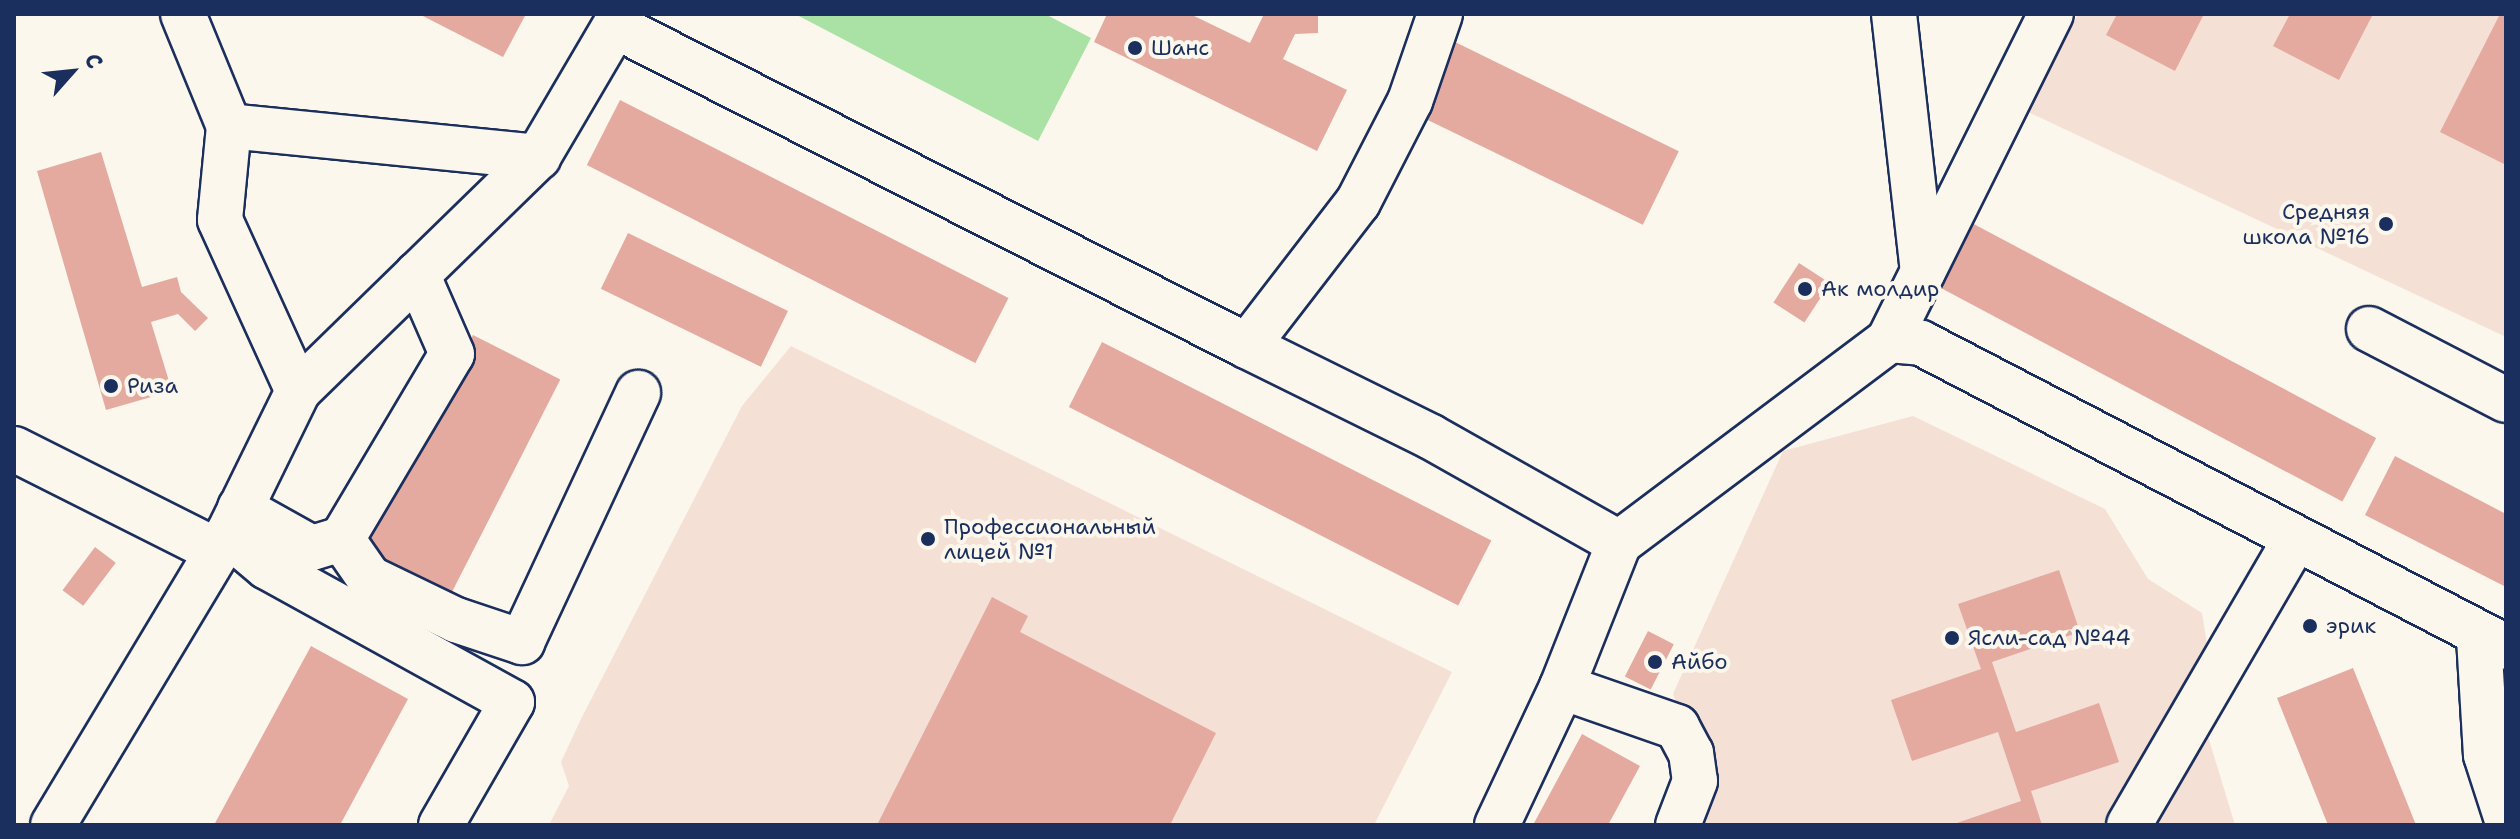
<!DOCTYPE html>
<meta charset="utf-8">
<style>
body{margin:0}
#map{position:relative;width:2520px;height:839px;overflow:hidden;background:#fbf7ec;font-family:"Shantell Sans",sans-serif}
div>[style]{position:absolute}
[style*='--x']{left:calc(var(--x)*1px);top:calc(var(--y)*1px);width:calc(var(--w)*1px);rotate:calc(var(--a)*1deg)}
.built>*{inset:0;background:#f4e0d5}
.green>*{inset:0;background:#aae2a6}
.building>*{inset:0;background:#e4aaa0;transform-origin:0 0}
.roads{filter:drop-shadow(2px 0 #1b2f5e) drop-shadow(-2px 0 #1b2f5e) drop-shadow(0 2px #1b2f5e) drop-shadow(0 -2px #1b2f5e)}
.minor>*{height:44px;margin:-22px;padding:0 22px;transform-origin:22px;border-radius:22px;background:#fbf7ec}
.dots>*{width:22px;height:22px;translate:-50% -50%;box-sizing:border-box;border:4px solid #fbf7ec;border-radius:50%}
span{translate:-50% -50%;white-space:nowrap;text-align:center;line-height:1.15;-webkit-text-stroke:8px #fbf7ec;paint-order:stroke}
.poi-label{font-size:22px;color:#1b2f5e}
.left{translate:0 -50%;text-align:left}
.right{translate:-100% -50%;text-align:right}
.frame{position:absolute;inset:0;border:16px solid #1b2f5e;pointer-events:none}
.north{position:absolute;left:32px;top:32px;width:80px;height:80px;-webkit-text-stroke:6px #fbf7ec;paint-order:stroke;rotate:63deg;font-size:22px;font-weight:700;line-height:32px;text-align:center;color:#1b2f5e}
.north::after{content:'';display:block;margin:auto;width:28px;height:36px;background:#1b2f5e;clip-path:polygon(50% 0,100% 100%,50% 72%,0 100%)}
</style>
<div id="map">
<div class="built">
<div style="clip-path:polygon(2078px 14px,2506px 14px,2506px 337px,2026px 111px)"></div>
<div style="clip-path:polygon(791px 346px,1452px 672px,1374px 825px,549px 825px,569px 786px,561px 762px,581px 719px,742px 406px)"></div>
<div style="clip-path:polygon(1913px 416px,2105px 509px,2148px 579px,2202px 613px,2210px 663px,2240px 679px,2207px 733px,2235px 825px,1697px 825px,1709px 800px,1673px 694px,1783px 451px)"></div>
</div>
<div class="green">
<div style="clip-path:polygon(795px 14px,1045px 14px,1091px 38px,1038px 141px)"></div>
</div>
<div class="building">
<div style="clip-path:polygon(419px 14px,526px 14px,503px 57px)"></div>
<div style="clip-path:polygon(1107px 14px,1190px 14px,1250px 43px,1264px 14px,1318px 14px,1318px 33px,1295px 34px,1283px 59px,1347px 90px,1317px 151px,1094px 42px)"></div>
<div style="clip-path:polygon(2117px 14px,2204px 14px,2175px 71px,2106px 35px)"></div>
<div style="clip-path:polygon(2290px 14px,2373px 14px,2339px 80px,2273px 46px)"></div>
<div style="clip-path:polygon(2500px 14px,2506px 14px,2506px 165px,2440px 132px)"></div>
<div style="left:1455px;top:42px;width:249px;height:82px;rotate:26deg"></div>
<div style="left:620px;top:100px;width:436px;height:73px;rotate:27deg"></div>
<div style="clip-path:polygon(101px 152px,142px 287px,177px 277px,181px 292px,208px 318px,195px 331px,178px 314px,151px 322px,172px 391px,106px 410px,37px 171px)"></div>
<div style="left:1970px;top:222px;width:460px;height:72px;rotate:28deg"></div>
<div style="left:628px;top:233px;width:178px;height:62px;rotate:26deg"></div>
<div style="left:1799px;top:263px;width:37px;height:47px;rotate:33deg"></div>
<div style="left:473px;top:335px;width:98px;height:242px;rotate:27deg"></div>
<div style="left:1102px;top:342px;width:437px;height:73px;rotate:27deg"></div>
<div style="clip-path:polygon(2395px 456px,2506px 514px,2506px 587px,2365px 515px)"></div>
<div style="left:95px;top:547px;width:26px;height:54px;rotate:37deg"></div>
<div style="clip-path:polygon(2059px 570px,2080px 632px,1992px 662px,2016px 732px,2099px 703px,2119px 762px,2031px 791px,2042px 825px,1951px 825px,2021px 801px,1998px 732px,1912px 761px,1891px 700px,1981px 669px,1958px 604px)"></div>
<div style="clip-path:polygon(992px 597px,1028px 616px,1020px 632px,1216px 733px,1170px 825px,877px 825px)"></div>
<div style="left:1648px;top:631px;width:29px;height:51px;rotate:27deg"></div>
<div style="clip-path:polygon(311px 646px,408px 699px,340px 825px,214px 825px)"></div>
<div style="clip-path:polygon(2353px 668px,2416px 825px,2328px 825px,2277px 698px)"></div>
<div style="clip-path:polygon(1582px 734px,1640px 766px,1608px 825px,1533px 825px)"></div>
</div>
<div class="roads">
<div class="minor">
<div style="--x:183;--y:14;--w:121;--a:67.7"></div>
<div style="--x:229;--y:126;--w:311;--a:5.7"></div>
<div style="--x:1440;--y:14;--w:92;--a:109"></div>
<div style="--x:1410;--y:101;--w:114;--a:117.2"></div>
<div style="--x:1358;--y:202;--w:182;--a:127.6"></div>
<div style="--x:1247;--y:346;--w:205;--a:26.3"></div>
<div style="--x:1431;--y:437;--w:216;--a:29.4"></div>
<div style="--x:1894;--y:14;--w:259;--a:83.6"></div>
<div style="--x:615;--y:26;--w:708;--a:26.85"></div>
<div style="--x:229;--y:126;--w:94;--a:95.5"></div>
<div style="--x:220;--y:220;--w:188;--a:65.5"></div>
<div style="--x:2369;--y:329;--w:154;--a:27.4"></div>
<div style="--x:1889;--y:340;--w:364;--a:-63.6"></div>
<div style="--x:14;--y:449;--w:227;--a:26.7"></div>
<div style="--x:240;--y:508;--w:82;--a:29.1"></div>
<div style="--x:312;--y:548;--w:31;--a:-17"></div>
<div style="--x:342;--y:539;--w:215;--a:-59.3"></div>
<div style="--x:452;--y:354;--w:87;--a:-113.6"></div>
<div style="--x:342;--y:539;--w:47;--a:55.3"></div>
<div style="--x:369;--y:578;--w:97;--a:25.8"></div>
<div style="--x:456;--y:620;--w:70;--a:18.4"></div>
<div style="--x:522;--y:642;--w:275;--a:-65"></div>
<div style="--x:2479;--y:638;--w:117;--a:86.6"></div>
<div style="--x:2486;--y:755;--w:65;--a:72.1"></div>
<div style="--x:1562;--y:687;--w:122;--a:19.2"></div>
<div style="--x:1677;--y:727;--w:30;--a:62"></div>
<div style="--x:1691;--y:753;--w:28;--a:82"></div>
<div style="--x:1695;--y:781;--w:47;--a:111.1"></div>
<div style="--x:53;--y:825;--w:340;--a:-59"></div>
<div style="--x:441;--y:825;--w:142;--a:-60"></div>
<div style="--x:512;--y:702;--w:280;--a:-151.1"></div>
<div style="--x:267;--y:567;--w:51;--a:-139.8"></div>
<div style="--x:228;--y:534;--w:159;--a:-63.9"></div>
<div style="--x:298;--y:391;--w:335;--a:-44.3"></div>
<div style="--x:538;--y:157;--w:166;--a:-59.6"></div>
<div style="--x:1497;--y:825;--w:153;--a:-64.8"></div>
<div style="--x:1562;--y:687;--w:155;--a:-68.4"></div>
<div style="--x:1619;--y:543;--w:338;--a:-36.9"></div>
<div style="--x:1889;--y:340;--w:32;--a:5"></div>
<div style="--x:1921;--y:343;--w:659;--a:27.46"></div>
<div style="--x:2129;--y:825;--w:330;--a:-59.8"></div>
</div>
</div>
<div class="dots">
<div style="left:1135px;top:48px;background:#1b2f5e"></div>
<div style="left:2386px;top:224px;background:#1b2f5e"></div>
<div style="left:1805px;top:289px;background:#1b2f5e"></div>
<div style="left:111px;top:386px;background:#1b2f5e"></div>
<div style="left:928px;top:539px;background:#1b2f5e"></div>
<div style="left:2310px;top:626px;background:#1b2f5e"></div>
<div style="left:1952px;top:638px;background:#1b2f5e"></div>
<div style="left:1655px;top:662px;background:#1b2f5e"></div>
</div>
<div class="poi-label">
<span class="left" style="left:1151px;top:48px">Шанс</span>
<span class="right" style="left:2370px;top:224px">Средняя<br>школа №16</span>
<span class="left" style="left:1821px;top:289px">Ак молдир</span>
<span class="left" style="left:127px;top:386px">Риза</span>
<span class="left" style="left:944px;top:539px">Профессиональный<br>лицей №1</span>
<span class="left" style="left:2326px;top:626px">эрик</span>
<span class="left" style="left:1968px;top:638px">Ясли-сад №44</span>
<span class="left" style="left:1671px;top:662px">Айбо</span>
</div>
<div class="frame"></div>
<div class="north">С</div>
</div>
